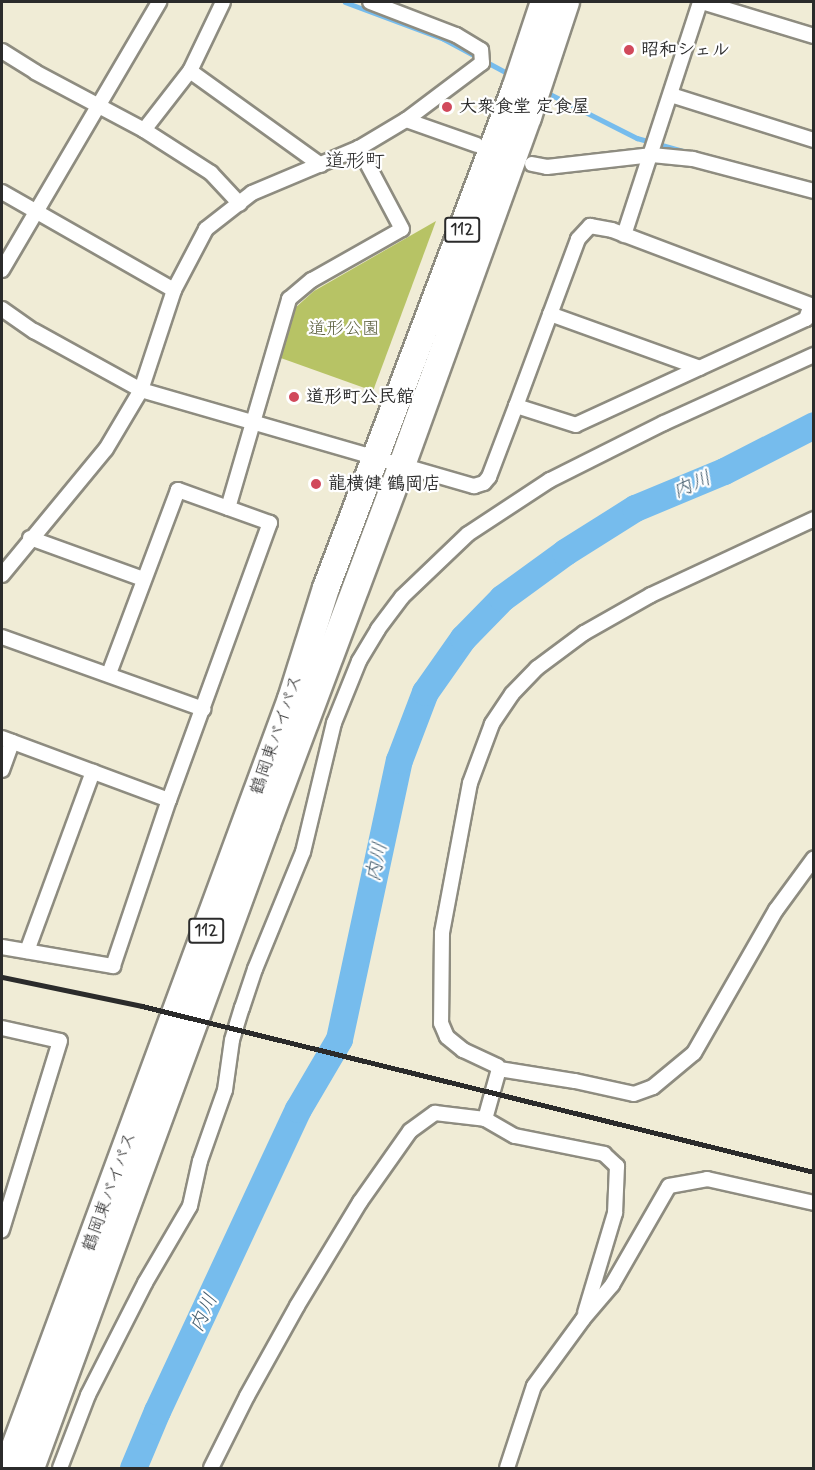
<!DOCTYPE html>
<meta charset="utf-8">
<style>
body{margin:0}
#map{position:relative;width:815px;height:1470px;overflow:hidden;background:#f0ecd6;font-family:Mynerve,"Klee One",sans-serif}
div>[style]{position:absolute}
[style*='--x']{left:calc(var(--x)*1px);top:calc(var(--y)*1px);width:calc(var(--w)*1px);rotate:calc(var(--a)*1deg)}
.green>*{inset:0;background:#b7c365}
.stream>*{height:4.5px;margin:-2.25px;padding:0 2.25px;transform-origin:2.25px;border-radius:2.25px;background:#76bced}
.river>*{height:27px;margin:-13.5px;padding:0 13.5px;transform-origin:13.5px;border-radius:13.5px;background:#76bced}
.roads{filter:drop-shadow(2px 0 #8e8c80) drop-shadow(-2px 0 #8e8c80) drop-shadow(0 2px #8e8c80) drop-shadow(0 -2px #8e8c80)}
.street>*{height:14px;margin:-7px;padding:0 7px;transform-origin:7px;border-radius:7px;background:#fff}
.highway>*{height:26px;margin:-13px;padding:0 13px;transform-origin:13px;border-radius:13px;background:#fff}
.rail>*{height:4.5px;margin:-2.25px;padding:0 2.25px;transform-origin:2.25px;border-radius:2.25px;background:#2b2b2b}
.dots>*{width:16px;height:16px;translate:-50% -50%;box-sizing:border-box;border:3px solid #fff;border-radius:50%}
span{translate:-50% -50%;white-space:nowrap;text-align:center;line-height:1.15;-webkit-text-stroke:4.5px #fff;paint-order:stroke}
.shield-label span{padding:2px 4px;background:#fff;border:2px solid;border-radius:4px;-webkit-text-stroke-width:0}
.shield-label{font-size:16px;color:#2b2b2b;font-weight:700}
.poi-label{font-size:18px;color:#2b2b2b;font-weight:700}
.left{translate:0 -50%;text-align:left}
.park-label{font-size:18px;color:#5c603f}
.street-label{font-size:18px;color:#2b2b2b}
.neighbourhood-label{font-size:20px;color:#2b2b2b}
.water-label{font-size:20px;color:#455e6f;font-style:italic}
.frame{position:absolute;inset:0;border:3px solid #2b2b2b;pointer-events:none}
</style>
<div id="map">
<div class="green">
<div style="clip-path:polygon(436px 221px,373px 391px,278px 357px,295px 308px,314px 291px)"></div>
</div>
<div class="stream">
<div style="--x:345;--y:2;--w:106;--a:20.5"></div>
<div style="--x:444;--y:39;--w:76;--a:28.2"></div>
<div style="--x:546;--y:92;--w:102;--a:26.8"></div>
<div style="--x:637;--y:138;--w:52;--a:15.6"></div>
</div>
<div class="river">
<div style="--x:133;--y:1468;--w:62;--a:-67.2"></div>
<div style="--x:157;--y:1411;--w:333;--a:-65"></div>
<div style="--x:298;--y:1109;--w:81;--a:-59.6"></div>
<div style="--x:339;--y:1039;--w:285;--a:-77.9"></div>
<div style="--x:399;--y:760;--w:73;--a:-69.1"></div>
<div style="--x:425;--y:692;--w:66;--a:-54.9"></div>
<div style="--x:463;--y:638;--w:56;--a:-45.7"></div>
<div style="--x:502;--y:598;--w:78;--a:-36.1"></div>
<div style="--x:565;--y:552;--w:83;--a:-32.2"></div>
<div style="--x:635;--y:508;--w:96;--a:-22.6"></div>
<div style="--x:724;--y:471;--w:101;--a:-27.1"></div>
</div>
<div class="roads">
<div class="street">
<div style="--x:702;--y:2;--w:117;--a:16.9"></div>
<div style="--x:2;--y:51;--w:39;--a:32"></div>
<div style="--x:35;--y:72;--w:123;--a:28"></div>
<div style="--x:144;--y:130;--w:80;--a:32.7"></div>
<div style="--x:211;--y:173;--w:42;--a:46.9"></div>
<div style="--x:190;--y:71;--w:161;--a:35.7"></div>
<div style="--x:671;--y:95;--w:150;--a:17.5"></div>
<div style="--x:406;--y:120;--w:75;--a:19.4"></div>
<div style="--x:144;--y:130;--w:75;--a:-52.1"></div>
<div style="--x:190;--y:71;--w:76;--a:-64.4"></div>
<div style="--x:532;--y:164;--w:15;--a:11"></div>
<div style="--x:547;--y:167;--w:106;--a:-6.5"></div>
<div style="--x:652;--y:155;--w:41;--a:5.6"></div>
<div style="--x:693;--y:159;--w:125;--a:14.8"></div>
<div style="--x:2;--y:192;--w:198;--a:29.7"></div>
<div style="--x:624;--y:235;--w:245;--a:-71.9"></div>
<div style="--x:2;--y:270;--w:311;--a:-59.6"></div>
<div style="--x:2;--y:309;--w:39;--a:35"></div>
<div style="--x:34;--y:331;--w:122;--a:28.9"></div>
<div style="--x:141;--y:390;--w:347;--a:16.1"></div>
<div style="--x:474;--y:486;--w:10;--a:-17"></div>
<div style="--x:484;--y:483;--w:8;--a:-50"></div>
<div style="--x:489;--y:477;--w:76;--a:-69.2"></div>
<div style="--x:516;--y:406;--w:178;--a:-69.6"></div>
<div style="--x:578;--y:239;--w:18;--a:-47"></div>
<div style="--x:590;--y:226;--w:22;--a:10"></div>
<div style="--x:612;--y:230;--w:213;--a:20.7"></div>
<div style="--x:811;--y:305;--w:15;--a:110"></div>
<div style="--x:806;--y:319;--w:253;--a:155.3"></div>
<div style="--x:576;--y:425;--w:63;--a:-162.4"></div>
<div style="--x:550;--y:314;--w:159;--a:19.8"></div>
<div style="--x:228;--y:508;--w:218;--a:-73.7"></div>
<div style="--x:289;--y:299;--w:30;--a:-40"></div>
<div style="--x:312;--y:280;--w:103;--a:-29.5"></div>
<div style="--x:402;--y:229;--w:92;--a:-118"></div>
<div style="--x:814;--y:519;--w:180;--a:155"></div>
<div style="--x:651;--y:595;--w:77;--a:150.4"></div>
<div style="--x:584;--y:633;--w:59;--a:143.3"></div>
<div style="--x:537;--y:668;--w:36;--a:134"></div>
<div style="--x:512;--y:694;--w:36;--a:124"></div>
<div style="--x:492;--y:724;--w:63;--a:110.4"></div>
<div style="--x:470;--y:783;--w:153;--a:100.6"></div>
<div style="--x:442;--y:933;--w:90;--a:90.6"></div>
<div style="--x:441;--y:1023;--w:15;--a:67"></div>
<div style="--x:447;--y:1037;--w:21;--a:39"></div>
<div style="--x:463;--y:1050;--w:38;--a:25"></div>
<div style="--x:497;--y:1066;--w:4;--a:56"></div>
<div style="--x:499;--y:1069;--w:77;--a:9"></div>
<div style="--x:575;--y:1081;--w:60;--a:12.4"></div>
<div style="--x:634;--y:1094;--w:20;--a:-20"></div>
<div style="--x:653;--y:1087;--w:53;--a:-39.7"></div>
<div style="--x:694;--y:1053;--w:165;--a:-60.2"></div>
<div style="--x:776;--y:910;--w:64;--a:-53.8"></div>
<div style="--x:30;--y:538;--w:120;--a:19.9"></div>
<div style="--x:2;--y:575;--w:163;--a:-50.5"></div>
<div style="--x:106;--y:449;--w:69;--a:-59.3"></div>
<div style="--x:141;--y:390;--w:105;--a:-71.7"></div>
<div style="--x:174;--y:290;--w:69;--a:-62.3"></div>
<div style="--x:206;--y:229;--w:58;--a:-38"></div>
<div style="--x:252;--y:193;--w:116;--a:-22.8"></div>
<div style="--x:359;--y:148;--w:55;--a:-30.8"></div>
<div style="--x:406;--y:120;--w:95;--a:-36.9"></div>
<div style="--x:482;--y:63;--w:13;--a:-94"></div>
<div style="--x:481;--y:50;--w:29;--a:-149"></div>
<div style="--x:456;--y:35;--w:92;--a:-159"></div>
<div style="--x:2;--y:637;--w:214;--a:19.7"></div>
<div style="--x:2;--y:738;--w:178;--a:20.4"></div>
<div style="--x:2;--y:770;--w:30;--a:-70"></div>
<div style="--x:2;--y:947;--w:113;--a:9.7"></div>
<div style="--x:113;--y:966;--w:175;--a:-71.4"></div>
<div style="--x:169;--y:800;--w:295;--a:-70"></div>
<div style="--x:270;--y:523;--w:98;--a:-160.3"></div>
<div style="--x:178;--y:490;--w:197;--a:110.6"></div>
<div style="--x:27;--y:951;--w:191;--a:-69.8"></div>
<div style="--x:2;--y:1028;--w:59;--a:12.6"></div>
<div style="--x:60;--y:1041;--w:198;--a:107.1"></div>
<div style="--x:499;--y:1069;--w:52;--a:105.6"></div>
<div style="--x:485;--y:1119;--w:34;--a:30"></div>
<div style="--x:515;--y:1136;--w:91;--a:11.4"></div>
<div style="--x:604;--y:1154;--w:18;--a:43"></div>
<div style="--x:617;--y:1166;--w:47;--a:92.4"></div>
<div style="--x:615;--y:1213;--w:104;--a:106.7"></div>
<div style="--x:60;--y:1468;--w:78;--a:-69"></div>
<div style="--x:88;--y:1395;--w:126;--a:-63"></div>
<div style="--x:145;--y:1283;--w:89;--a:-59.7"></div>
<div style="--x:190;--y:1206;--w:46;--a:-77.5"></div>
<div style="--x:200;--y:1161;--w:75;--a:-70.6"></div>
<div style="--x:225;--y:1090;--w:50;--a:-82"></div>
<div style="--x:232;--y:1040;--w:34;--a:-73"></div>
<div style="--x:242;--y:1008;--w:41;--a:-71.6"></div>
<div style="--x:255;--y:969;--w:126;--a:-67.7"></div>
<div style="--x:303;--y:852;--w:133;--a:-76.5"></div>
<div style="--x:334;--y:723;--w:67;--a:-68"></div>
<div style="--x:359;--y:661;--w:37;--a:-59"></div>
<div style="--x:378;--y:629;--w:40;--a:-53"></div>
<div style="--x:402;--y:597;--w:91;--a:-43.7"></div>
<div style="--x:468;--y:534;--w:98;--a:-33.4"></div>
<div style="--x:550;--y:480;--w:127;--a:-26.6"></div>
<div style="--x:664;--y:423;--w:165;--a:-24.4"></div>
<div style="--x:211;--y:1468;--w:80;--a:-63.4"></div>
<div style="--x:247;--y:1396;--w:103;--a:-60.9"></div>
<div style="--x:297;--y:1306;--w:122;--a:-58.8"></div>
<div style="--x:360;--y:1202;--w:87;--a:-54.8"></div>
<div style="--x:410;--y:1131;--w:31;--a:-36"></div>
<div style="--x:435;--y:1113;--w:50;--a:6.8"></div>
<div style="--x:507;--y:1468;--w:86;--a:-71.8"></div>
<div style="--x:534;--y:1386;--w:83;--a:-53.8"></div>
<div style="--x:583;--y:1319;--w:45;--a:-49.5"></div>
<div style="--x:612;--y:1285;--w:114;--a:-60.1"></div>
<div style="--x:669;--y:1186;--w:39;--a:-10"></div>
<div style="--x:707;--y:1179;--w:110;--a:12.6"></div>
</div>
<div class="highway">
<div style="--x:7;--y:1468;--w:820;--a:-69.73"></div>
<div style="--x:291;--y:699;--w:116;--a:-72.5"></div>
<div style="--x:326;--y:588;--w:534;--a:-69.26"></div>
<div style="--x:515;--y:89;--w:92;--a:-71.6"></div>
<div style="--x:31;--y:1468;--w:686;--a:-69.87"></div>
<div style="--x:267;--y:824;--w:384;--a:-69.4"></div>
<div style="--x:402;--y:465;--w:370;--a:-70.1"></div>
<div style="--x:528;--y:117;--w:121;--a:-71.7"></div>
</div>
</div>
<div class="rail">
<div style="--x:2;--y:977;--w:143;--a:11.7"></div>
<div style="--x:142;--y:1006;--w:692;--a:13.88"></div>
</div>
<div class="dots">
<div style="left:629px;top:50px;background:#d1495b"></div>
<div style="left:447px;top:107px;background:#d1495b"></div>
<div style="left:294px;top:397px;background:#d1495b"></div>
<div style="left:316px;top:484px;background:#d1495b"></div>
</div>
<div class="shield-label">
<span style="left:462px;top:230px">112</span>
<span style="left:206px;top:931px">112</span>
</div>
<div class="poi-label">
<span class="left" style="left:641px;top:50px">昭和シェル</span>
<span class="left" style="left:459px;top:107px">大衆食堂 定食屋</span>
<span class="left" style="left:306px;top:397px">道形町公民館</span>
<span class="left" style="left:328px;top:484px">龍横健 鶴岡店</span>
</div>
<div class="park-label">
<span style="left:344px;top:329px">道形公園</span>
</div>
<div class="street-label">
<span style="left:277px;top:735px;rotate:-71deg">鶴岡東バイパス</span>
<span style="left:110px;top:1192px;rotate:-70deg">鶴岡東バイパス</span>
</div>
<div class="neighbourhood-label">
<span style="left:355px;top:161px">道形町</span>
</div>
<div class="water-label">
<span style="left:692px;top:485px;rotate:-23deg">内川</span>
<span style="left:377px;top:862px;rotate:-78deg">内川</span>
<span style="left:204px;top:1313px;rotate:-65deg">内川</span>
</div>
<div class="frame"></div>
</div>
